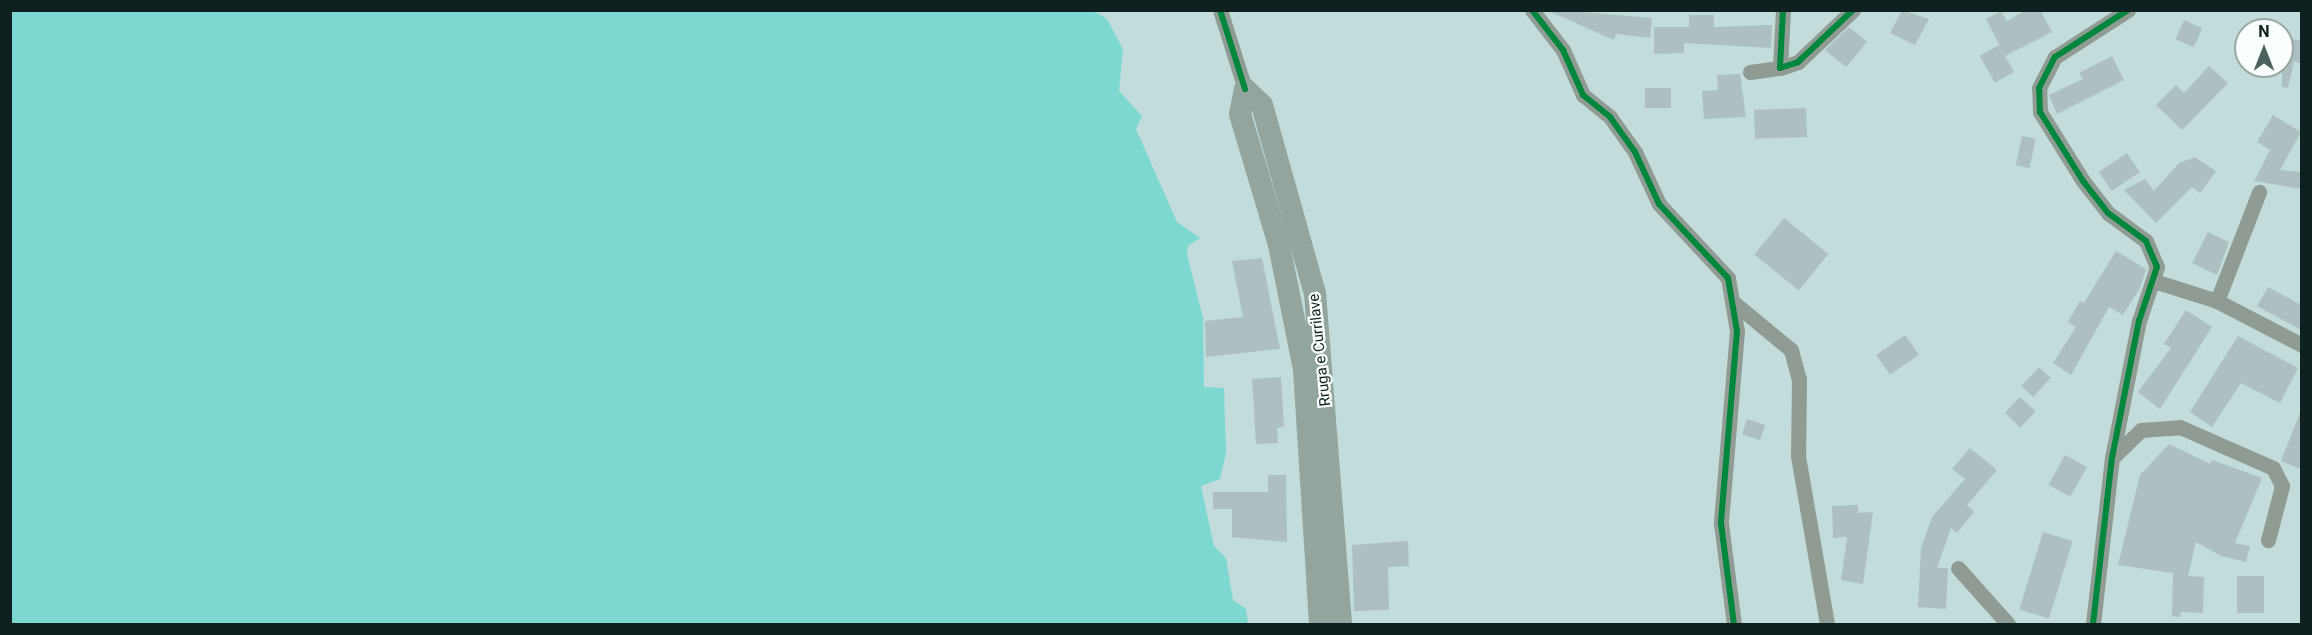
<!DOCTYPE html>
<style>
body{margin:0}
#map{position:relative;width:2312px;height:635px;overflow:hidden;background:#c1dcda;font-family:Roboto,sans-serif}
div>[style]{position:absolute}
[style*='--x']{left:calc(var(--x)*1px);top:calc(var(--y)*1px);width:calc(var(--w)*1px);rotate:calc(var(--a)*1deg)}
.water>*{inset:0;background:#7dd8d2}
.building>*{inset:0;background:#acc0c1;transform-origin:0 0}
.street>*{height:15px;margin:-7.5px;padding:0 7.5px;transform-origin:7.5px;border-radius:7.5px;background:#909b93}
.secondary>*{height:22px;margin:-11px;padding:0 11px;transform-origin:11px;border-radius:11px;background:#94a59e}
.cycleway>*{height:6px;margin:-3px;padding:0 3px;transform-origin:3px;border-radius:3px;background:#00873e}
span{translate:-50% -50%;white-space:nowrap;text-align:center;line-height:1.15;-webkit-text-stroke:4.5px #fafffe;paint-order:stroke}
.street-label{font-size:15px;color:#0d2120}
.frame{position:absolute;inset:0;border:12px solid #0d2120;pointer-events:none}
.north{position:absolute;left:2234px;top:18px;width:60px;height:60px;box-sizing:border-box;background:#fafffe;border:2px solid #9ba6a5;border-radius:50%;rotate:0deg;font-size:16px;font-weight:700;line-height:24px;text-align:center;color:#0d2120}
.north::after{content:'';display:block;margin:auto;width:21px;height:27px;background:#4c6261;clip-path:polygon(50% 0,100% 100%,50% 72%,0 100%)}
</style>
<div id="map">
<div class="water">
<div style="clip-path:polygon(10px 11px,1094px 11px,1107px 19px,1123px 49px,1119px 91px,1142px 116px,1136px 129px,1177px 222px,1200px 238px,1188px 246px,1187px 254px,1203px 318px,1204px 387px,1224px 388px,1226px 453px,1220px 479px,1201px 486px,1214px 546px,1226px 558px,1233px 600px,1246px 609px,1248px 624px,11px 624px)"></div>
</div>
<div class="building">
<div style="clip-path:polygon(1559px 10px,1652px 18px,1650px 38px,1616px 34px,1614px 40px,1551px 12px)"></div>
<div style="clip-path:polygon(1902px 10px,1929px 19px,1915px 45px,1890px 33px)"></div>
<div style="clip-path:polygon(2026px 10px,2040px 10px,2052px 32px,2005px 56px,1986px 19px,2001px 11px,2007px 21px)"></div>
<div style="clip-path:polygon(1689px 15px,1714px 15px,1714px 27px,1772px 25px,1771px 48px,1684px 43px,1684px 53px,1654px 54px,1654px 27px,1689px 27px)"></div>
<div style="left:2184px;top:20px;width:20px;height:21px;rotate:24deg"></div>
<div style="clip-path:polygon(1849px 27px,1867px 42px,1846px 67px,1825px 50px)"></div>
<div style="clip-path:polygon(2282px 36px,2301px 41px,2301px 64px,2294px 61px,2288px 88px,2282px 87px)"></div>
<div style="left:1999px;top:45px;width:31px;height:22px;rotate:61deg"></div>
<div style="clip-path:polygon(2112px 56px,2124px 80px,2057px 114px,2049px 95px,2083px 79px,2079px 73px)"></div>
<div style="clip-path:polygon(2209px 66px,2228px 83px,2182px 130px,2156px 105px,2176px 85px,2184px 93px)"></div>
<div style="clip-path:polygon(1740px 74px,1746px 117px,1704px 119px,1702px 91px,1718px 90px,1717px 75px)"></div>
<div style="left:1645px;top:88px;width:26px;height:20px"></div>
<div style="left:1806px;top:108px;width:29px;height:52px;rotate:88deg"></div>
<div style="clip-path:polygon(2273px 115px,2301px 132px,2280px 170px,2301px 172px,2301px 189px,2254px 181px,2270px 150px,2257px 142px)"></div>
<div style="left:2022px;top:136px;width:14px;height:30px;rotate:12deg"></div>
<div style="left:2127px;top:153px;width:23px;height:34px;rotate:56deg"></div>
<div style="clip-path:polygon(2195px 157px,2216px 171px,2200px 193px,2192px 187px,2156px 223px,2124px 190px,2145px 179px,2154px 191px,2179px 163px)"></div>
<div style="left:1784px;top:218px;width:57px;height:47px;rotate:39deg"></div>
<div style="clip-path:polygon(2208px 232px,2229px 242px,2217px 275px,2192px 263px)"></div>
<div style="clip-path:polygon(2116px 251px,2146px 269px,2140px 288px,2123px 315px,2109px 307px,2071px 375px,2053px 363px,2076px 327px,2068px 322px,2080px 301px,2084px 303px)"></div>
<div style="clip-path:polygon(1262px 258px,1280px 349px,1206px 357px,1205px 321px,1243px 317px,1232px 261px)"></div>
<div style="clip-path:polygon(2268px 287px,2301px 305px,2301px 330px,2257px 306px)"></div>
<div style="clip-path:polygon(2186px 310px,2212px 327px,2160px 409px,2138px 392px,2171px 348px,2164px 344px)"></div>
<div style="left:1905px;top:335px;width:24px;height:35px;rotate:55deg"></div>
<div style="clip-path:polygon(2238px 336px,2298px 368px,2280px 403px,2241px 383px,2212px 427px,2190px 412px)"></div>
<div style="left:2039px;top:367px;width:16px;height:26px;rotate:43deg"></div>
<div style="clip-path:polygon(1281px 377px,1284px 427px,1277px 428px,1278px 443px,1256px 444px,1252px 379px)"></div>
<div style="left:2020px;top:397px;width:21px;height:22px;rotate:43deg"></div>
<div style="clip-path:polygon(2301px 410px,2301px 469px,2281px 461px)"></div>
<div style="left:1747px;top:419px;width:19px;height:16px;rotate:18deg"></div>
<div style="clip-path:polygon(2169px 444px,2210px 464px,2212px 460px,2262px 478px,2235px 543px,2250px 546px,2246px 562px,2221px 556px,2196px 542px,2188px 576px,2204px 577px,2203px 613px,2181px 612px,2180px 617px,2172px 616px,2173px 573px,2118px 565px,2140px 475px)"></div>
<div style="clip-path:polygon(1970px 448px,1997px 470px,1967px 505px,1974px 512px,1957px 533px,1951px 528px,1937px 568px,1948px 568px,1946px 609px,1918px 607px,1921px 548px,1932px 517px,1965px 479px,1952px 469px)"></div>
<div style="left:2065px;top:455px;width:25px;height:34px;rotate:29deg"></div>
<div style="clip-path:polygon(1268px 475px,1286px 475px,1287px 542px,1232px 537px,1232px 509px,1213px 509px,1213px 492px,1268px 492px)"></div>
<div style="clip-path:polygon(1858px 505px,1858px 513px,1873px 512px,1863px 584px,1841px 580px,1847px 537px,1833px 538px,1832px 506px)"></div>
<div style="left:2043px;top:532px;width:31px;height:81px;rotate:17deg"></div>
<div style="clip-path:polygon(1408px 541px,1409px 566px,1388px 567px,1389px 610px,1354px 611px,1352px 545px)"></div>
<div style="left:2237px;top:576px;width:27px;height:37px"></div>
</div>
<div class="street">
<div style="--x:1220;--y:10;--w:83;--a:72.4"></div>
<div style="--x:1532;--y:10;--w:51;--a:52.2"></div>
<div style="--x:1563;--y:50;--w:49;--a:66"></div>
<div style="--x:1583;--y:95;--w:35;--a:39"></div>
<div style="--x:1610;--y:117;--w:43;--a:54.5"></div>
<div style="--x:1635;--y:152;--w:57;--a:65.2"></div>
<div style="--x:1659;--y:204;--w:101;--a:47"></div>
<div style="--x:1728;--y:278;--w:54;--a:80.4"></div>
<div style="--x:1737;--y:331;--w:193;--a:94.8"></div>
<div style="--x:1721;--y:523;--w:102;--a:82.7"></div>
<div style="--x:1783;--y:10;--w:58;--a:93"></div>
<div style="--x:1780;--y:68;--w:19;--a:-18"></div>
<div style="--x:1798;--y:62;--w:76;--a:-43.4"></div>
<div style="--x:1750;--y:72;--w:30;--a:-8"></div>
<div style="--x:2154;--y:281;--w:66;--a:17.6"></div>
<div style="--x:2217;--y:301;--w:96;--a:27.4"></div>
<div style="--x:2217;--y:301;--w:117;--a:-68.9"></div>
<div style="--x:1733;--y:302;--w:75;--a:39.6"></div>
<div style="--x:1791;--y:350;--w:30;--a:75"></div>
<div style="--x:1799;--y:379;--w:77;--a:90.7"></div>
<div style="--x:1798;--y:456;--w:170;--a:80.2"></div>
<div style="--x:2112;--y:458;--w:40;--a:-44"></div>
<div style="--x:2141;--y:430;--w:39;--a:-4"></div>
<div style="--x:2180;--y:427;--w:102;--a:23.8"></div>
<div style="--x:2273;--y:468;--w:20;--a:63"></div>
<div style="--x:2282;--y:486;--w:56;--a:104.5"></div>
<div style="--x:1958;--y:568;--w:75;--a:48.2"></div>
<div style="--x:2093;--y:624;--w:167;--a:-83.5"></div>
<div style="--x:2112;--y:458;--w:140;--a:-78.9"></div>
<div style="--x:2139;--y:321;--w:57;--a:-71.6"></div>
<div style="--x:2157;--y:267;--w:28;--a:-113"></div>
<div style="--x:2146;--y:241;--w:47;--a:-143.6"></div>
<div style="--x:2108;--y:213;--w:41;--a:-128"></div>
<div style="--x:2083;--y:181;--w:81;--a:-121.9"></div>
<div style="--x:2040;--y:112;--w:24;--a:-92"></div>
<div style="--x:2039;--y:88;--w:35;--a:-63"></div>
<div style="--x:2055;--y:57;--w:87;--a:-32.8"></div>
</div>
<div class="secondary">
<div style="--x:1245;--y:89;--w:23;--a:43"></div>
<div style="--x:1262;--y:105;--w:195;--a:74.3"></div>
<div style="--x:1315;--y:293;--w:332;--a:85.5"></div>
<div style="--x:1245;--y:89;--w:25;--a:101"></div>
<div style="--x:1240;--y:114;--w:137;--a:73.4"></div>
<div style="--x:1279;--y:245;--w:126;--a:78.6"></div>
<div style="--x:1304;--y:369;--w:256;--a:86.4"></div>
</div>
<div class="cycleway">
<div style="--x:1220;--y:10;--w:83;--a:72.4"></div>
<div style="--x:1532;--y:10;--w:51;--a:52.2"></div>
<div style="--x:1563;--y:50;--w:49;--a:66"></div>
<div style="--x:1583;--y:95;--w:35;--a:39"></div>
<div style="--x:1610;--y:117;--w:43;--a:54.5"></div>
<div style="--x:1635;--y:152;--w:57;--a:65.2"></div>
<div style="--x:1659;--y:204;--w:101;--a:47"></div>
<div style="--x:1728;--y:278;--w:54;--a:80.4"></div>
<div style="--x:1737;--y:331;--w:193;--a:94.8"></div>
<div style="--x:1721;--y:523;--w:102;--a:82.7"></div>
<div style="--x:1783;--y:10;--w:58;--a:93"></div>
<div style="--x:1780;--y:68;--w:19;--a:-18"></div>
<div style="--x:1798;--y:62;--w:76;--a:-43.4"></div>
<div style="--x:2093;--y:624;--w:167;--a:-83.5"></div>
<div style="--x:2112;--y:458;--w:140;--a:-78.9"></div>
<div style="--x:2139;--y:321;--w:57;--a:-71.6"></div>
<div style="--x:2157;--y:267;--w:28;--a:-113"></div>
<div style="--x:2146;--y:241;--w:47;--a:-143.6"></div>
<div style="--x:2108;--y:213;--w:41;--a:-128"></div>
<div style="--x:2083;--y:181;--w:81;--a:-121.9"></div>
<div style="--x:2040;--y:112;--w:24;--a:-92"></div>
<div style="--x:2039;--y:88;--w:35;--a:-63"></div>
<div style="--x:2055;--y:57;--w:87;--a:-32.8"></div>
</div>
<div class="street-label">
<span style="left:1320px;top:350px;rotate:-96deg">Rruga e Currilave</span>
</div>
<div class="frame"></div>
<div class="north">N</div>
</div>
